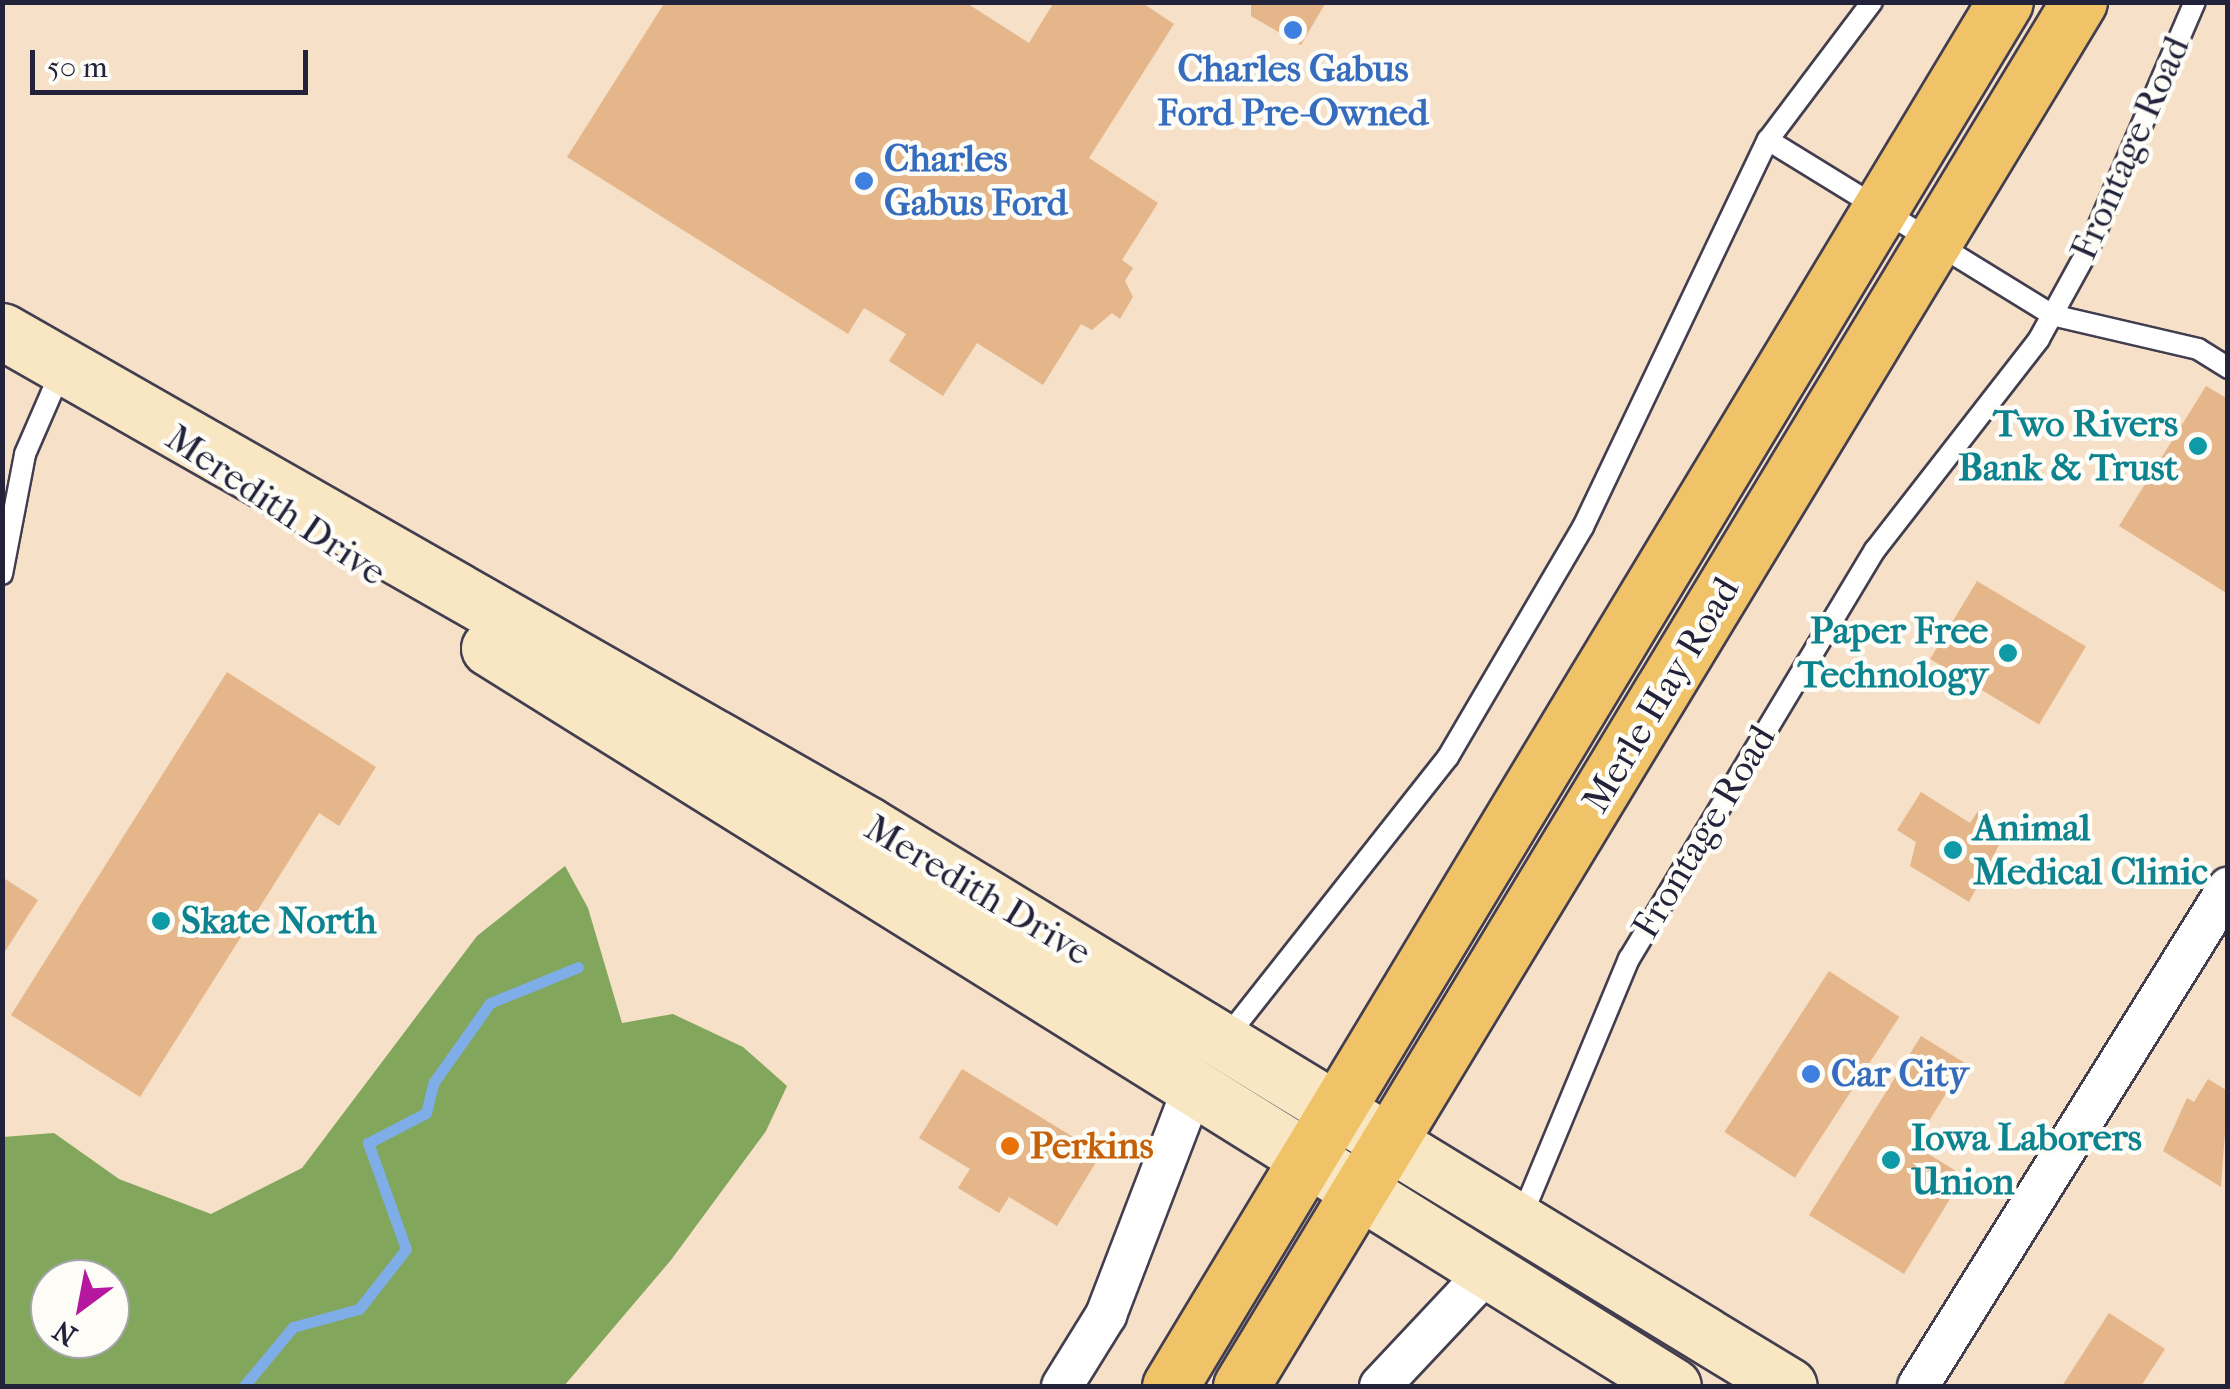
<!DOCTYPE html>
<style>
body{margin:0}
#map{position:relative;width:2230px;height:1389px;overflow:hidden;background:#f6e0c7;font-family:"IM FELL French Canon",serif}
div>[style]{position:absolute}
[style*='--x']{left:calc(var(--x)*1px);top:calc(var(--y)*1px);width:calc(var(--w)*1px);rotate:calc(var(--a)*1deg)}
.forest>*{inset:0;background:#81a65c}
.stream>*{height:11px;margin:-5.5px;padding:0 5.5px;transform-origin:5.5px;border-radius:5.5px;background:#7eade8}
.building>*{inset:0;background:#e5b68a;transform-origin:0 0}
.roads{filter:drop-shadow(2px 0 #423e50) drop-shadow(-2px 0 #423e50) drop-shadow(0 2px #423e50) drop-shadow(0 -2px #423e50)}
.service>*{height:20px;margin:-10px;padding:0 10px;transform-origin:10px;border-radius:10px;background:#fff}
.minor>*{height:40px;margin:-20px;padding:0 20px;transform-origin:20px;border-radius:20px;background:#fff}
.secondary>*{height:55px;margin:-27.5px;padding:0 27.5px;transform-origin:27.5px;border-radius:27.5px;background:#f9e7c3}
.primary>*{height:55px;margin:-27.5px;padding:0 27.5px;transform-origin:27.5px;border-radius:27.5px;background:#f1c369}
.dots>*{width:28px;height:28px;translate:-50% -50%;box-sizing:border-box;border:5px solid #fdfcf7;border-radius:50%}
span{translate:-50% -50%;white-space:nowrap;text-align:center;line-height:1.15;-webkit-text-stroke:9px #fdfcf7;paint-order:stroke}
.shop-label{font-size:38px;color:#366cbe;font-weight:700}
.left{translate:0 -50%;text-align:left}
.street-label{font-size:38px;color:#22223b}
.culture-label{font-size:38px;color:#0d838f;font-weight:700}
.right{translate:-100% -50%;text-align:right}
.food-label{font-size:38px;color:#c56008;font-weight:700}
.frame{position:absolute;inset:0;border:5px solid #22223b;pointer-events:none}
.north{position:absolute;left:30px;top:1259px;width:100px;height:100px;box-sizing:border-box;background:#fdfcf7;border:2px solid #a5a5ac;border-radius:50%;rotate:212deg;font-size:28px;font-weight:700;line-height:40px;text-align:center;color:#22223b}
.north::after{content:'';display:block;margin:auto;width:35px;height:45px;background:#b5179e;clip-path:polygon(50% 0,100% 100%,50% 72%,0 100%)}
.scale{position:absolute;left:30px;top:50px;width:278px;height:45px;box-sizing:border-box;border:5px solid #22223b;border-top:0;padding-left:12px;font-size:30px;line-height:35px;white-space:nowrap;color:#22223b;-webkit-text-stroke:8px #fdfcf7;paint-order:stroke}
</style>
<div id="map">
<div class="forest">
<div style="clip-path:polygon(evenodd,565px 866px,588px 908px,622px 1023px,673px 1014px,743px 1047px,787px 1086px,766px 1131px,671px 1260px,564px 1386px,3px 1386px,3px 1137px,54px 1133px,119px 1179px,211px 1214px,302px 1168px,477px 936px,565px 866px,50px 1279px,110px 1279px,110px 1339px,50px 1339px,50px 1279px)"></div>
</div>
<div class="stream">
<div style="--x:244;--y:1386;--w:77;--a:-50.3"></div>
<div style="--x:293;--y:1327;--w:68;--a:-15.3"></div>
<div style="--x:359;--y:1309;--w:76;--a:-51.9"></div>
<div style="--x:406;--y:1249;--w:113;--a:-109.7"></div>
<div style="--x:368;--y:1143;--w:65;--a:-27.3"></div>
<div style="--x:426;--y:1113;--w:32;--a:-76"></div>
<div style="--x:434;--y:1082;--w:97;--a:-54.7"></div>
<div style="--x:490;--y:1003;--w:95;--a:-22.2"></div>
</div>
<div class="building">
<div style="clip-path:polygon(665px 2px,965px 2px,1029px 43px,1054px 2px,1141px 2px,1174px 24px,1089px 158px,1158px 203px,1122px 260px,1133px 268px,1125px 281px,1133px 297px,1120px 319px,1112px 313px,1092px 330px,1081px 324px,1043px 385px,977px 343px,943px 396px,889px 361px,906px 334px,864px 308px,848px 334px,567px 157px)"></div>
<div style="clip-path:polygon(1251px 2px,1326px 2px,1301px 45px,1251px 16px)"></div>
<div style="clip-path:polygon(2206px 386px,2228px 399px,2228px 594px,2119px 526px)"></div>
<div style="left:1977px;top:581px;width:127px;height:91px;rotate:31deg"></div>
<div style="clip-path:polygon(227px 672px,376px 767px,339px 826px,319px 813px,140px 1097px,11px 1015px)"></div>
<div style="clip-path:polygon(1921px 792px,1970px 823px,1978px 811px,2007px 830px,1969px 902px,1910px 866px,1916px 842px,1897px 830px)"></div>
<div style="clip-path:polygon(2px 877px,38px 900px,2px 956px)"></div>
<div style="left:1829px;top:971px;width:84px;height:192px;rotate:33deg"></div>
<div style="clip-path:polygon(1921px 1036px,1965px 1063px,1914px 1145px,1964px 1176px,1904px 1274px,1809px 1215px)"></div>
<div style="clip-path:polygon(962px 1069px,1101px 1154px,1057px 1226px,1009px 1197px,999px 1213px,958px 1188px,970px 1169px,919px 1138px)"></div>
<div style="clip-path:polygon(2208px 1079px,2228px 1091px,2221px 1187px,2163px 1151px,2187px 1098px,2194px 1102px)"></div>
<div style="clip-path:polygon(2109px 1313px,2165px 1349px,2141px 1386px,2062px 1386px)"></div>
</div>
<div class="roads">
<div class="service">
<div style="--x:1768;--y:140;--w:334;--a:31.6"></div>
<div style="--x:2052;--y:315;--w:150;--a:13.1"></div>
<div style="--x:2198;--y:349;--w:36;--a:32"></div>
<div style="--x:2;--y:574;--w:122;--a:-79.1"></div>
<div style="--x:25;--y:454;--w:93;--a:-66.5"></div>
<div style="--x:1226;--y:1038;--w:358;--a:-51.7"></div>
<div style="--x:1448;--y:757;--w:267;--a:-59.6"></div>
<div style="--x:1583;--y:527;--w:429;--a:-64.5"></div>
<div style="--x:1768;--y:140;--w:173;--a:-53"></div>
<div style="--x:1521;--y:1218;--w:281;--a:-67.4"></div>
<div style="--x:1629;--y:959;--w:477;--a:-59"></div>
<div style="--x:1875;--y:550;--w:267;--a:-52.1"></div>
<div style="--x:2039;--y:339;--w:102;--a:-61.2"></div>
<div style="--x:2088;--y:250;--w:270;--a:-66.7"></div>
</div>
<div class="minor">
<div style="--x:1062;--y:1386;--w:84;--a:-58.2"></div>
<div style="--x:1106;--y:1315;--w:240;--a:-69"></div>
<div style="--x:1380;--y:1386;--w:156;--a:-46.8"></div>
<div style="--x:1918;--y:1386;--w:587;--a:-58.1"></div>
</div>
<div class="secondary">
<div style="--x:2;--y:331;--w:997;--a:29.7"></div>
<div style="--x:868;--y:825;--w:1078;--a:31.35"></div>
<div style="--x:489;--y:648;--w:1395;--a:31.94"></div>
</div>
<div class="primary">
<div style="--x:1170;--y:1386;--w:1616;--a:-58.9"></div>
<div style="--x:1241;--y:1386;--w:1618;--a:-58.81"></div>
</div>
</div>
<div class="dots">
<div style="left:1293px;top:30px;background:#3f7fe0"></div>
<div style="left:864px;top:181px;background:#3f7fe0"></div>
<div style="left:2198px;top:446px;background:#0f9aa8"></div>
<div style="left:2008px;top:653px;background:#0f9aa8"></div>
<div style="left:1953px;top:850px;background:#0f9aa8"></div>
<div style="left:161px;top:921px;background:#0f9aa8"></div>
<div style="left:1811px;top:1074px;background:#3f7fe0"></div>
<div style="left:1010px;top:1146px;background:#e8710a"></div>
<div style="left:1891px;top:1160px;background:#0f9aa8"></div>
</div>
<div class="shop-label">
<span style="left:1293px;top:91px">Charles Gabus<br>Ford Pre-Owned</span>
<span class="left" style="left:884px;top:181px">Charles<br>Gabus Ford</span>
<span class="left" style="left:1831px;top:1074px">Car City</span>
</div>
<div class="street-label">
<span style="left:2130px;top:148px;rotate:-66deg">Frontage Road</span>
<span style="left:276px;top:505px;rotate:34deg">Meredith Drive</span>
<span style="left:1661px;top:695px;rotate:-59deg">Merle Hay Road</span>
<span style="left:1704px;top:832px;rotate:-59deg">Frontage Road</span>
<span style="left:978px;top:890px;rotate:31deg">Meredith Drive</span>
</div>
<div class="culture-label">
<span class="right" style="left:2178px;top:446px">Two Rivers<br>Bank &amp; Trust</span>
<span class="right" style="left:1988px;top:653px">Paper Free<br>Technology</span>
<span class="left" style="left:1973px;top:850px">Animal<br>Medical Clinic</span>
<span class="left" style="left:181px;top:921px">Skate North</span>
<span class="left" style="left:1911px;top:1160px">Iowa Laborers<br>Union</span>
</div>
<div class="food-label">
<span class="left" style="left:1030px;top:1146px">Perkins</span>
</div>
<div class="frame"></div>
<div class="north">N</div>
<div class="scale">50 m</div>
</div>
